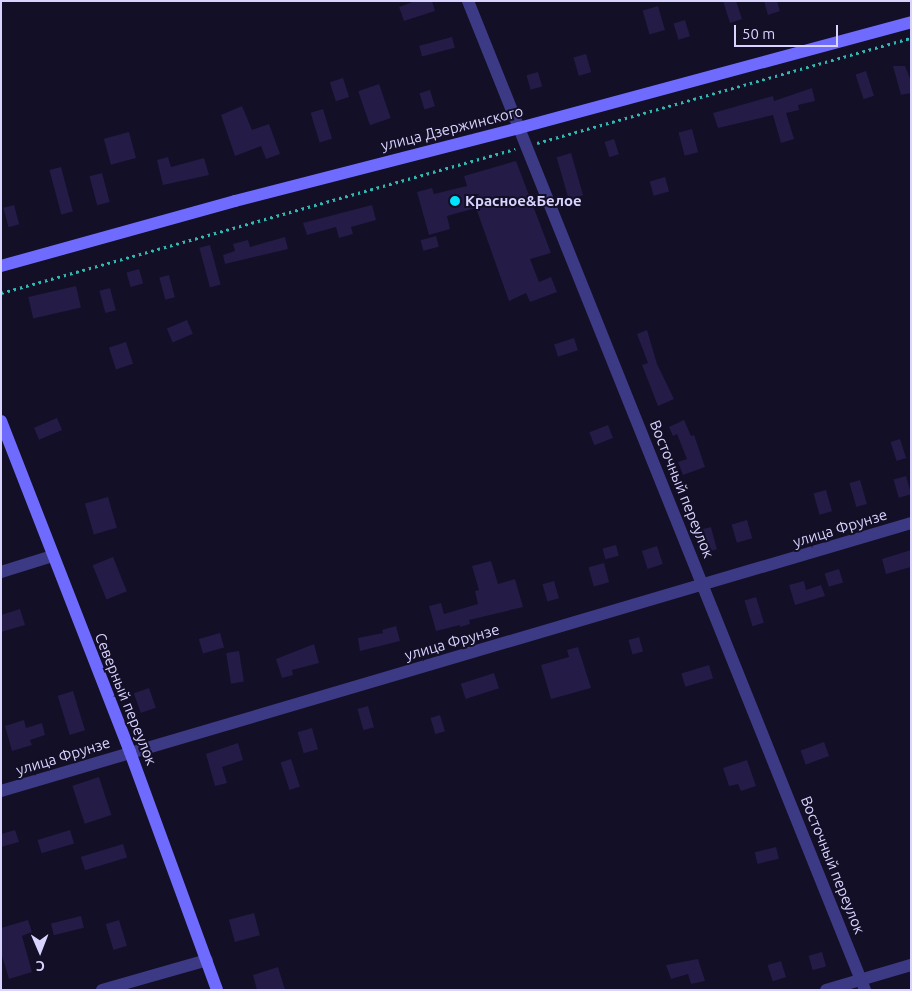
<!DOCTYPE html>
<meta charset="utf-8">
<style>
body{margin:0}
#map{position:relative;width:912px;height:991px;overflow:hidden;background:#130f26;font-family:Ubuntu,sans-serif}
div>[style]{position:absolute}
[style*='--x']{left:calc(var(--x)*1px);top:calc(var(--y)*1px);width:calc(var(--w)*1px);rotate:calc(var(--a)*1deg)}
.building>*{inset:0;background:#241b47;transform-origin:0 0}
.path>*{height:2.5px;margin-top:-1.25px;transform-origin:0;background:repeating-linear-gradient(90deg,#2fb8b0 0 2.5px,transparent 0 6.5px)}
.street>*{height:12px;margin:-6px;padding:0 6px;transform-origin:6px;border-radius:6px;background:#3d3a85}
.secondary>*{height:12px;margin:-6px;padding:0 6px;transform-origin:6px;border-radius:6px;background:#6f6bff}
.dots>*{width:14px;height:14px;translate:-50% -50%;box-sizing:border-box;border:2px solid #130f26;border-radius:50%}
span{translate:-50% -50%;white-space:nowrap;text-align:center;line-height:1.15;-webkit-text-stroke:4px #130f26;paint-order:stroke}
.street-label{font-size:15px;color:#d9d4ff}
.poi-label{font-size:15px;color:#d9d4ff;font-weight:700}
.left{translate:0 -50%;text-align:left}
.frame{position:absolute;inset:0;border:2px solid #d9d4ff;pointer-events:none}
.north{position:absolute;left:15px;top:926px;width:50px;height:50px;-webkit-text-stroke:4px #130f26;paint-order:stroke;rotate:179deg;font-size:14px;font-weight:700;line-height:20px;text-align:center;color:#d9d4ff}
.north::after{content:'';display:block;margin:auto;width:18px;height:22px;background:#d9d4ff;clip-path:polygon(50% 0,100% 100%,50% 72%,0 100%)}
.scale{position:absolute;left:734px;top:25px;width:104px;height:22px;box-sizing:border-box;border:2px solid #d9d4ff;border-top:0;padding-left:6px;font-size:15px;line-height:18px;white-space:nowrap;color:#d9d4ff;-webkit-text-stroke:4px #130f26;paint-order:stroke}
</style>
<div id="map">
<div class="building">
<div style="clip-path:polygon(415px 1px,432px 1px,435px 11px,404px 21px,399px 7px)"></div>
<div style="clip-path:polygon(723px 1px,736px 1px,742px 19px,730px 23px)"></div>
<div style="clip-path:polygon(764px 1px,777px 1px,780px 11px,768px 15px)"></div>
<div style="left:658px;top:6px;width:25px;height:16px;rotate:74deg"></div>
<div style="left:685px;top:20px;width:17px;height:12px;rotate:73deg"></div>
<div style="left:452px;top:37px;width:11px;height:34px;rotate:75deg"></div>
<div style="left:586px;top:54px;width:19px;height:13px;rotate:74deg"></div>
<div style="clip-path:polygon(893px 66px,905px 66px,911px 81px,911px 93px,901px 95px)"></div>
<div style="left:866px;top:71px;width:26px;height:11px;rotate:72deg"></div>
<div style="left:538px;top:72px;width:15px;height:12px;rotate:74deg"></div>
<div style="left:343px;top:78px;width:20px;height:14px;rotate:72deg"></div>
<div style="left:379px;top:84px;width:36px;height:22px;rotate:71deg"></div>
<div style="clip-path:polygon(812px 88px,815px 101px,798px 105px,799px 110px,786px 113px,794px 139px,781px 143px,773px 115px,718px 128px,713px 113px,773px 96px,774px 101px)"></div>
<div style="left:430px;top:90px;width:17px;height:11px;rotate:73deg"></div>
<div style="clip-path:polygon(242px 106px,252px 130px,269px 124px,280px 154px,266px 159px,261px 146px,235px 156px,221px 115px)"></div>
<div style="left:323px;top:109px;width:31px;height:13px;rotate:73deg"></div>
<div style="left:692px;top:129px;width:24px;height:14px;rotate:75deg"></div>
<div style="left:129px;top:132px;width:27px;height:26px;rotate:75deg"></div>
<div style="left:614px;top:139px;width:16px;height:10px;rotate:72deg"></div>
<div style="left:571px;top:153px;width:44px;height:15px;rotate:74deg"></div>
<div style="clip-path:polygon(168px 157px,171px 167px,204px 158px,209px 175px,163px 185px,157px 160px)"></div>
<div style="clip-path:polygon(516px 161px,551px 253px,530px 259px,539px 282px,551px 277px,557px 292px,530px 302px,526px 293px,509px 301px,476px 208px,447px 216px,450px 229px,429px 235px,417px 192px,432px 188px,434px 194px,467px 186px,464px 176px)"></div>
<div style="left:61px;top:167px;width:46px;height:12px;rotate:75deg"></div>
<div style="left:102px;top:173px;width:30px;height:13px;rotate:75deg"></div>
<div style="left:665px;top:177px;width:15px;height:16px;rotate:74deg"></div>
<div style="left:14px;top:205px;width:20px;height:11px;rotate:75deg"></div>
<div style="clip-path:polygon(372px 205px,376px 220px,351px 227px,353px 234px,339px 238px,336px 227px,307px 235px,303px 223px)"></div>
<div style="left:436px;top:236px;width:11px;height:16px;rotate:75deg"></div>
<div style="clip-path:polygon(285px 237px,288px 249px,225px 264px,223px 255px,235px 251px,233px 244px,248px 240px,250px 247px)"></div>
<div style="left:210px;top:245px;width:41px;height:11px;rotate:75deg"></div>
<div style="left:139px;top:269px;width:15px;height:13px;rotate:74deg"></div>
<div style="left:169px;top:275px;width:23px;height:10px;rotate:75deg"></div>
<div style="left:76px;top:286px;width:22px;height:49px;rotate:77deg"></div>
<div style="left:110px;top:288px;width:23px;height:11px;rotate:75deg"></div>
<div style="left:187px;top:320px;width:15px;height:22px;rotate:67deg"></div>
<div style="clip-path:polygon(647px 330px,657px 364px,674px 399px,658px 406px,642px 365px,648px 363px,637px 334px)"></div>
<div style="left:574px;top:338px;width:13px;height:21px;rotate:72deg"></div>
<div style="left:126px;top:342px;width:23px;height:18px;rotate:72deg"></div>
<div style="left:57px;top:418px;width:13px;height:25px;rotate:67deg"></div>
<div style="clip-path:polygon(684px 420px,691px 436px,694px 435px,705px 467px,683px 475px,678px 462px,687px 459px,677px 434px,673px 436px,669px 427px)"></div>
<div style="left:608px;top:425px;width:14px;height:20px;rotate:69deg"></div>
<div style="left:900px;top:439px;width:20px;height:10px;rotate:72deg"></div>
<div style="left:906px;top:476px;width:19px;height:13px;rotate:74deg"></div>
<div style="left:860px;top:480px;width:25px;height:11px;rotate:74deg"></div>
<div style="left:826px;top:490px;width:22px;height:13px;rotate:74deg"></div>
<div style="left:108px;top:497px;width:32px;height:24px;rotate:74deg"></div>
<div style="left:747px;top:520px;width:19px;height:16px;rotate:74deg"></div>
<div style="left:711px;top:527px;width:23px;height:14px;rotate:75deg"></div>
<div style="left:616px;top:545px;width:11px;height:14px;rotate:75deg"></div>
<div style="left:657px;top:546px;width:19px;height:16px;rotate:72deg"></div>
<div style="clip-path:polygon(911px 550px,911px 567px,886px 574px,882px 559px)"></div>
<div style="left:113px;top:557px;width:37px;height:22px;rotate:68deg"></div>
<div style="clip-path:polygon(491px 561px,498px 584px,515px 579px,523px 607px,469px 620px,470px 624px,460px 627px,460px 625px,436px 631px,429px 606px,441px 603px,444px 614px,478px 604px,475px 591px,479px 590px,472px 566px)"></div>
<div style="left:604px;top:563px;width:20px;height:16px;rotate:75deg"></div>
<div style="left:839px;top:569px;width:14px;height:15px;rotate:73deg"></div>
<div style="left:554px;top:581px;width:18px;height:12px;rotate:74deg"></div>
<div style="clip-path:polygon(804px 581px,806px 590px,821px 585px,825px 596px,795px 605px,789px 585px)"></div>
<div style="left:756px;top:597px;width:27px;height:12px;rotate:73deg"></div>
<div style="clip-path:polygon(20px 609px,25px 625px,1px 632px,1px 615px)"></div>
<div style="clip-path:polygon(396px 626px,400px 641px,360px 651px,358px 638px,383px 633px,382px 630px)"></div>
<div style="left:220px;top:633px;width:15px;height:22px;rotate:74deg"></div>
<div style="left:639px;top:637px;width:15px;height:11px;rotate:74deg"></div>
<div style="clip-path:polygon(314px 644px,319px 663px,292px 670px,293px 675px,282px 678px,276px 659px)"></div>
<div style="clip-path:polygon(578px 647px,591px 688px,551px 699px,541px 665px,569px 657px,567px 650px)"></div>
<div style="left:239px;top:651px;width:31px;height:13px;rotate:81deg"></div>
<div style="left:709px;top:665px;width:14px;height:29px;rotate:73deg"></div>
<div style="left:494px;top:673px;width:16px;height:35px;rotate:72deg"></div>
<div style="left:149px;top:688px;width:21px;height:16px;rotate:71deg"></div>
<div style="left:73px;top:691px;width:41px;height:16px;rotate:73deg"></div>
<div style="left:368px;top:706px;width:22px;height:11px;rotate:74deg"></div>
<div style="left:440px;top:715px;width:17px;height:10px;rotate:73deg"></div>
<div style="clip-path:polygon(24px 720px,26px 728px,42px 723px,45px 735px,30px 740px,32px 745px,12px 751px,5px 726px)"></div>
<div style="left:312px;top:728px;width:22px;height:15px;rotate:74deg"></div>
<div style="left:824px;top:742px;width:15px;height:25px;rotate:70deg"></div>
<div style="clip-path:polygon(238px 743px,243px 760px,222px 767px,227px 783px,215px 786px,206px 754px)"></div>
<div style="left:291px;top:759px;width:29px;height:11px;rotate:72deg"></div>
<div style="clip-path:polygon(747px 760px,756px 786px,741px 791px,738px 784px,729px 786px,723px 768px)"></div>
<div style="left:99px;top:777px;width:40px;height:28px;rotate:72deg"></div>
<div style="clip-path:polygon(15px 830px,19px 842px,1px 847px,1px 834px)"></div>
<div style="left:70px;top:830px;width:14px;height:34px;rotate:73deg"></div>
<div style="left:123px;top:844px;width:14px;height:44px;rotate:73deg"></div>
<div style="left:776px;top:847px;width:12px;height:22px;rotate:76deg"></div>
<div style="left:254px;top:913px;width:23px;height:26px;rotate:75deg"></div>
<div style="left:81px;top:916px;width:12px;height:31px;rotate:76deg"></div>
<div style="clip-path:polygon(28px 920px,32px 932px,22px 936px,32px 972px,9px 979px,2px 956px,1px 928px)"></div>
<div style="left:119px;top:920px;width:27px;height:14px;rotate:73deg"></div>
<div style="left:822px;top:952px;width:15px;height:14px;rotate:74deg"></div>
<div style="clip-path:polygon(698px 959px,705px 981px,691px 984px,688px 974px,671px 979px,666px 965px)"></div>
<div style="left:781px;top:961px;width:17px;height:14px;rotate:73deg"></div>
<div style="clip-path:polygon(278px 967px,285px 990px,257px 990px,253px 975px)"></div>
</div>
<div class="path">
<div style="--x:537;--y:143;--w:388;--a:-15.7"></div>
<div style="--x:1;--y:293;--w:534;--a:-15.65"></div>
</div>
<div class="street">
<div style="--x:468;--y:1;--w:1066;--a:68.13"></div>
<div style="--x:1;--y:572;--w:53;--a:-17.4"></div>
<div style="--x:1;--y:791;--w:949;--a:-16.41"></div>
<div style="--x:102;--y:990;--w:109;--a:-15.9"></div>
<div style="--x:826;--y:990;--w:89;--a:-16.4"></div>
</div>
<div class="secondary">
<div style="--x:1;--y:266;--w:243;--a:-15.5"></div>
<div style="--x:235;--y:201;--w:293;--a:-14.4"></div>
<div style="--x:519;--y:128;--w:406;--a:-15.1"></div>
<div style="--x:1;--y:421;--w:355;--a:68.7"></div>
<div style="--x:130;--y:752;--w:253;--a:69.9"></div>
</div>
<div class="dots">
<div style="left:455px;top:201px;background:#00e5ff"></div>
</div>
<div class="street-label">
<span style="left:452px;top:128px;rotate:-14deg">улица Дзержинского</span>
<span style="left:682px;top:489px;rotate:68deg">Восточный переулок</span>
<span style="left:840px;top:528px;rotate:-17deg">улица Фрунзе</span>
<span style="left:452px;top:642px;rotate:-16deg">улица Фрунзе</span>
<span style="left:126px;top:699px;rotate:68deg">Северный переулок</span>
<span style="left:63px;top:756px;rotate:-17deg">улица Фрунзе</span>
<span style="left:833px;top:865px;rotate:68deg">Восточный переулок</span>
</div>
<div class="poi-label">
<span class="left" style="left:465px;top:201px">Красное&amp;Белое</span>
</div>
<div class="frame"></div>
<div class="north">С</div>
<div class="scale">50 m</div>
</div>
